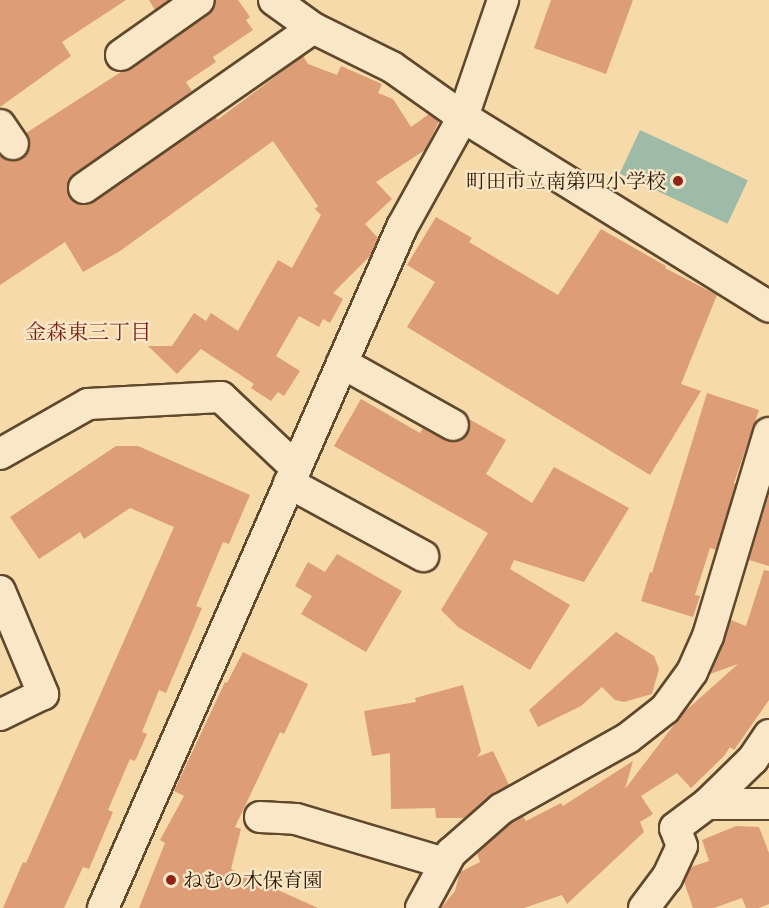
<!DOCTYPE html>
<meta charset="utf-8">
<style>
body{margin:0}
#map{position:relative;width:769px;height:908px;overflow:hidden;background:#f7daaa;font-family:"IM FELL French Canon","Noto Serif JP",serif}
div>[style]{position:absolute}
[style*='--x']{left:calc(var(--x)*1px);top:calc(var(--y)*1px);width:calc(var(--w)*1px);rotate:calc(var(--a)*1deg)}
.water>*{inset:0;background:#9dbba7;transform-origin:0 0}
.building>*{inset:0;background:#dc9d77}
.roads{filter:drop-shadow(2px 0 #5f482c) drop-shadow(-2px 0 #5f482c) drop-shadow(0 2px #5f482c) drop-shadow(0 -2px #5f482c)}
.minor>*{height:30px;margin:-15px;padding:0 15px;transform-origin:15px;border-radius:15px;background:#fae7c8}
.dots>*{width:16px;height:16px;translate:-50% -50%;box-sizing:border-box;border:3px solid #fae7c8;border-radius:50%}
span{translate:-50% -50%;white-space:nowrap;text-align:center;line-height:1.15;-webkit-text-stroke:4.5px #fae7c8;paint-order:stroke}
.poi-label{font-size:20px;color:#2c1702}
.right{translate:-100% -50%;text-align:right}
.left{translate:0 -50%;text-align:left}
.neighbourhood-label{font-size:21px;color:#7a1f14}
</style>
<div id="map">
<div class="water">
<div style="left:640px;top:130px;width:119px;height:48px;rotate:25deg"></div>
</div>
<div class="building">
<div style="clip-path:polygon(0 0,126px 0,62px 42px,71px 56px,0 107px)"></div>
<div style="clip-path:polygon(149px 0,169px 0,155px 10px)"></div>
<div style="clip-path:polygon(216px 0,238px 0,250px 17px,246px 20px,253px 30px,213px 57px,216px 62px,186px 82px,192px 91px,74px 174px,67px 189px,70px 197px,76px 203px,85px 205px,94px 202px,211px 121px,216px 117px,217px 120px,303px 56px,308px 64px,337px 75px,341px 66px,382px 84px,378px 93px,393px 99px,411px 127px,429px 114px,439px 121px,425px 150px,376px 182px,392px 199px,365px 224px,378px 238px,371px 255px,333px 293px,343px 299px,330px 323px,323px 319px,319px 327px,299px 316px,276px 356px,300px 371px,284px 396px,278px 392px,271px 401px,251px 388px,254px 384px,201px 349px,177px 374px,148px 346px,172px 346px,194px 313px,206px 321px,211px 313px,238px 331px,278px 260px,292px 268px,321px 215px,315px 209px,318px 206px,273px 141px,120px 251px,83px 272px,65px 242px,0 285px,0 155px,14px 161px,23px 158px,30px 143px,26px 133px,121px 72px,131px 69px,209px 14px)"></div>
<div style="clip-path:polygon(551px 0,633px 0,606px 74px,534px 48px)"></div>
<div style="clip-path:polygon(436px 217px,472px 238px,469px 242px,558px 295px,601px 229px,666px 266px,665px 268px,717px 295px,681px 384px,701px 391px,650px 475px,407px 327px,435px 282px,407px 265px)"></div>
<div style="clip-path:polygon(707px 393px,759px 410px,734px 483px,736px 484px,716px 550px,710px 548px,695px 595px,700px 596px,693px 617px,641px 601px,650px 572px,652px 573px)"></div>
<div style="clip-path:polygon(361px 399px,420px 433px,423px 428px,445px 440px,454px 442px,462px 439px,468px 433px,469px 419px,506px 440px,486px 474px,532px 503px,554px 467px,629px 508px,584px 582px,514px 560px,510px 569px,570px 605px,530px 670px,458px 627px,441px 610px,488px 533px,334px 446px)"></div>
<div style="clip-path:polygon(116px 446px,138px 446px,250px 495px,229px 544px,223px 542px,196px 606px,202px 608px,166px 693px,159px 690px,142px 732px,147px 734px,135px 761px,130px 759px,108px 810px,113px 812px,89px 869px,83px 867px,64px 908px,3px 908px,23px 862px,26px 863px,174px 527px,130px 508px,84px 539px,80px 532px,39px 559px,10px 517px)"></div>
<div style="clip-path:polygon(769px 494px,769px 566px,749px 560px)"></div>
<div style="clip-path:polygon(337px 554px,402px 591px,366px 652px,301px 614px,312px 596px,295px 586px,308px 562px,325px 572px)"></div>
<div style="clip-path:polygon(764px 570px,769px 571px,769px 700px,734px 750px,730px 747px,724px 756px,691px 788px,677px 773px,641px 796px,653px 814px,640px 822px,644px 832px,567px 904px,562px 895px,524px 908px,441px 908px,455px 891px,460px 872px,480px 862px,477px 853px,511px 823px,523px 816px,526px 821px,561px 803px,563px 806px,633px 761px,625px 789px,683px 713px,738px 664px,710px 674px,731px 620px,746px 626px)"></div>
<div style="clip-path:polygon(616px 632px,654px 656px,659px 669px,652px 694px,624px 702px,615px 700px,602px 687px,581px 706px,538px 727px,529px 710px)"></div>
<div style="clip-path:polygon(243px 652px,308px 684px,284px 734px,280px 732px,235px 827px,241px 829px,231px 869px,318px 908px,139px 908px,165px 843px,160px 840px,184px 796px,174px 791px,225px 682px,227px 683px)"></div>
<div style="clip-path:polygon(463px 685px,481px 751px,477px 757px,493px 751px,509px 785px,490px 796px,464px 818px,436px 818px,435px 808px,391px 809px,390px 753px,372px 756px,364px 711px,416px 702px,415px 698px)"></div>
<div style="clip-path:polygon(736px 826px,759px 827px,769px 853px,769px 904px,759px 908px,746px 908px,742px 898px,714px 908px,693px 908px,684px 882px,691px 867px,709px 861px,702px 840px)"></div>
</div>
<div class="roads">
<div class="minor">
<div style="--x:274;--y:0;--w:48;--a:35.7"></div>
<div style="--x:313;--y:28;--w:88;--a:26.3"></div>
<div style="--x:392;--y:67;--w:87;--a:35.2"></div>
<div style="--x:463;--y:117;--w:360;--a:31.8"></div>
<div style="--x:121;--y:55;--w:95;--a:-35.2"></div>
<div style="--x:0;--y:125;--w:23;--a:56"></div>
<div style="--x:84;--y:188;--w:279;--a:-34.9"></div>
<div style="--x:342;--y:363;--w:127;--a:29.2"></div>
<div style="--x:0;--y:454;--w:101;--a:-29.6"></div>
<div style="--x:88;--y:404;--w:133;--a:-3"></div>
<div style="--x:221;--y:397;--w:103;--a:43.4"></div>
<div style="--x:289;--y:483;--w:153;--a:28.6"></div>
<div style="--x:0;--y:591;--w:112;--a:67.3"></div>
<div style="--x:43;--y:694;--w:48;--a:154"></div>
<div style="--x:707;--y:804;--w:62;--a:0"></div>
<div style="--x:260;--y:817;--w:36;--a:3"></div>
<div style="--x:296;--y:819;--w:155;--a:16.5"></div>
<div style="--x:103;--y:908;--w:744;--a:-66.3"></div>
<div style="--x:402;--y:227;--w:126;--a:-61"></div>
<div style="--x:463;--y:117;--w:124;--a:-71.1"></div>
<div style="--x:421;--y:908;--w:63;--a:-61.4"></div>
<div style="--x:451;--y:853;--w:67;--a:-41.3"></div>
<div style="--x:501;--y:809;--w:145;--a:-29.2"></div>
<div style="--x:628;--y:738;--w:47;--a:-38.1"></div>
<div style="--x:665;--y:709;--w:46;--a:-53.9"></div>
<div style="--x:692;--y:672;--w:39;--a:-66"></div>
<div style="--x:708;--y:636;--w:212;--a:-73.3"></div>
<div style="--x:644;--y:908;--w:38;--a:-53"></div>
<div style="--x:667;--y:878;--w:35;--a:-65"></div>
<div style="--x:682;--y:846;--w:19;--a:-111"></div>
<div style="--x:675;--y:828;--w:40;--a:-37"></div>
<div style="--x:707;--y:804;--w:64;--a:-44.4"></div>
<div style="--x:753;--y:759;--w:29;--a:-56"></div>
</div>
</div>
<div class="dots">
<div style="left:678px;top:181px;background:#8f2418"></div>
<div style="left:171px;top:880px;background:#8f2418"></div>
</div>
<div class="poi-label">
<span class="right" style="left:666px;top:181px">町田市立南第四小学校</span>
<span class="left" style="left:183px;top:880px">ねむの木保育園</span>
</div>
<div class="neighbourhood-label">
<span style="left:88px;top:332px">金森東三丁目</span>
</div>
</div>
